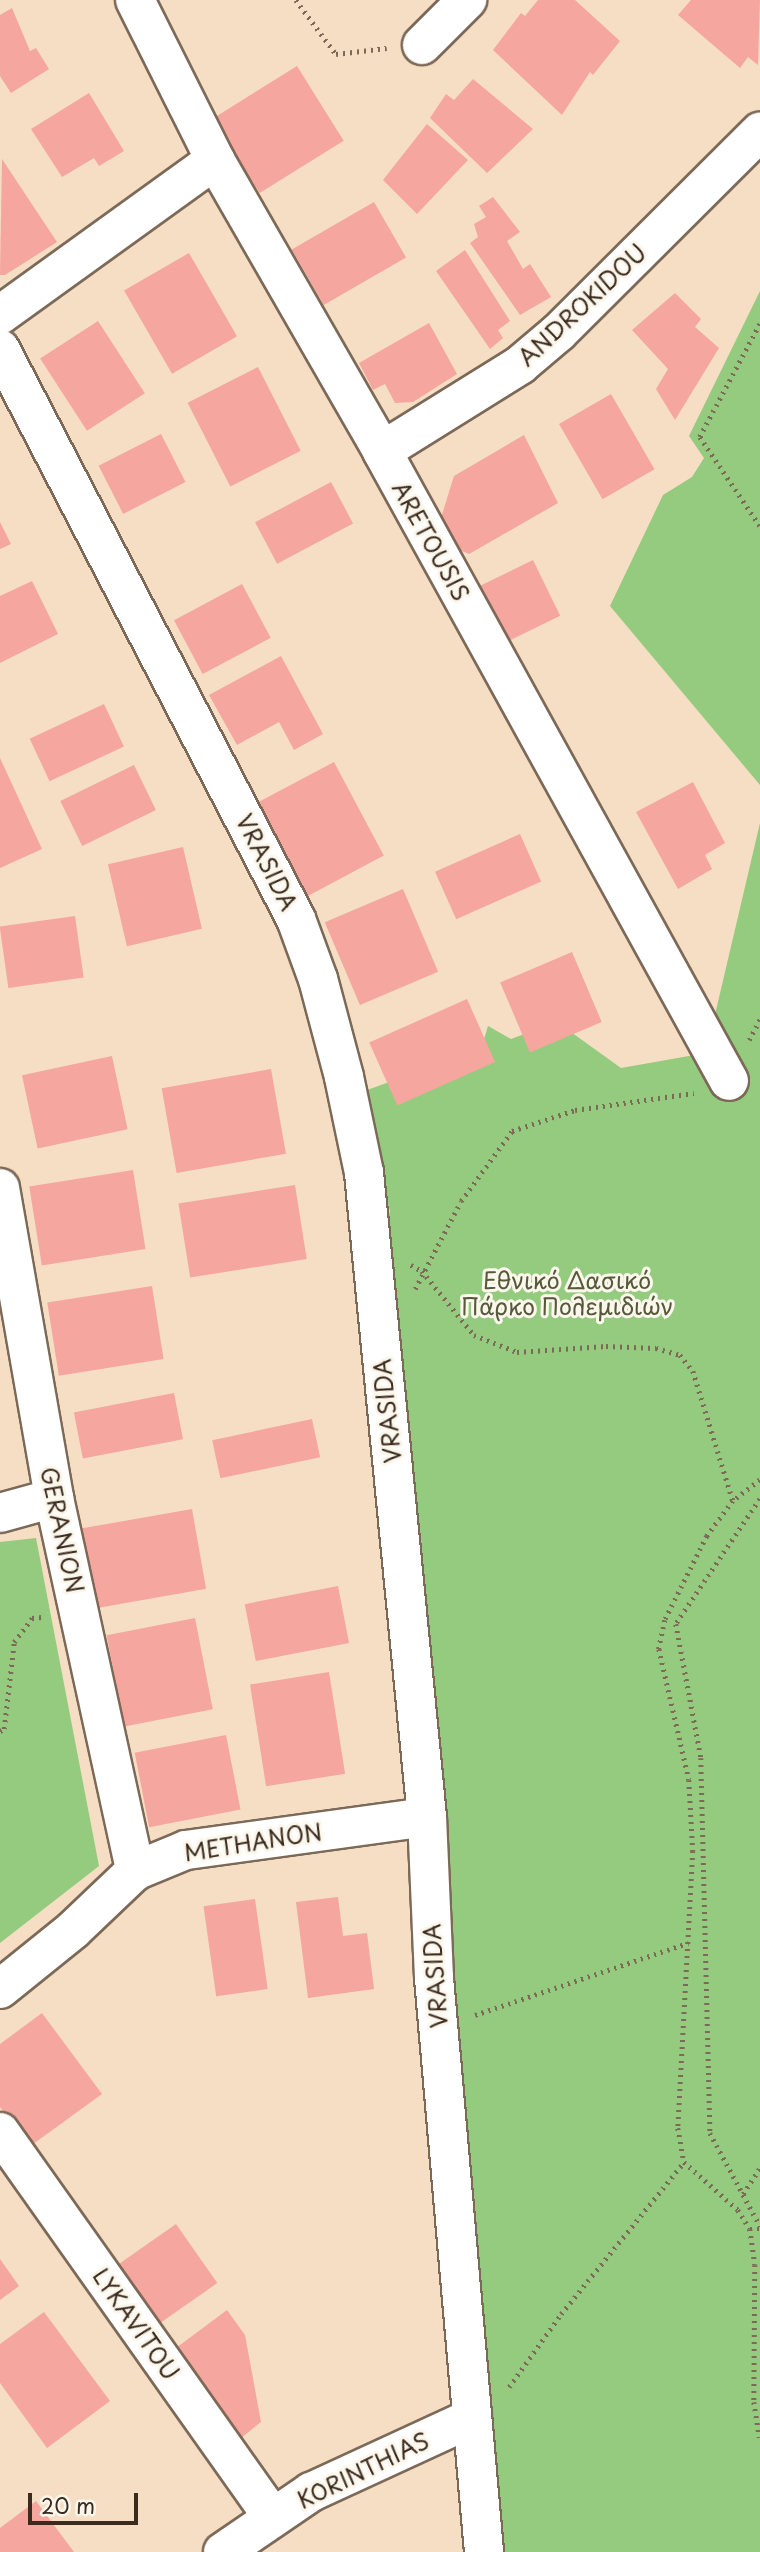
<!DOCTYPE html>
<meta charset="utf-8">
<style>
body{margin:0}
#map{position:relative;width:760px;height:2552px;overflow:hidden;background:#f5dec3;font-family:"Playpen Sans",sans-serif}
div>[style]{position:absolute}
[style*='--x']{left:calc(var(--x)*1px);top:calc(var(--y)*1px);width:calc(var(--w)*1px);rotate:calc(var(--a)*1deg)}
.green>*{inset:0;background:#95cb7e}
.building>*{inset:0;background:#f5a69e;transform-origin:0 0}
.path>*{height:4.5px;margin-top:-2.25px;transform-origin:0;background:repeating-linear-gradient(90deg,#7c6958 0 2px,transparent 0 7px)}
.roads{filter:drop-shadow(2px 0 #7c6958) drop-shadow(-2px 0 #7c6958) drop-shadow(0 2px #7c6958) drop-shadow(0 -2px #7c6958)}
.minor>*{height:38px;margin:-19px;padding:0 19px;transform-origin:19px;border-radius:19px;background:#fff}
.tertiary>*{height:38px;margin:-19px;padding:0 19px;transform-origin:19px;border-radius:19px;background:#fff}
span{translate:-50% -50%;white-space:nowrap;text-align:center;line-height:1.15;-webkit-text-stroke:6px #fbf7ec;paint-order:stroke}
.street-label{font-size:23px;color:#3b2a1e}
.park-label{font-size:23px;color:#565a3b}
.scale{position:absolute;left:28px;top:2493px;width:110px;height:32px;box-sizing:border-box;border:4px solid #3b2a1e;border-top:0;padding-left:9px;font-size:21px;line-height:24px;white-space:nowrap;color:#3b2a1e;-webkit-text-stroke:5px #fbf7ec;paint-order:stroke}
</style>
<div id="map">
<div class="green">
<div style="clip-path:polygon(760px 291px,760px 785px,610px 606px,663px 495px,692px 477px,704px 458px,689px 436px)"></div>
<div style="clip-path:polygon(760px 823px,760px 2552px,493px 2552px,372px 1273px,390px 1211px,356px 1094px,481px 1049px,488px 1026px,511px 1039px,557px 1022px,621px 1068px,706px 1053px)"></div>
<div style="clip-path:polygon(36px 1538px,99px 1866px,0 1943px,0 1542px)"></div>
</div>
<div class="building">
<div style="clip-path:polygon(538px 0,575px 0,620px 41px,593px 75px,590px 72px,562px 115px,493px 50px,521px 13px,525px 16px)"></div>
<div style="clip-path:polygon(691px 0,760px 0,758px 65px,748px 57px,740px 68px,678px 15px)"></div>
<div style="clip-path:polygon(12px 8px,30px 51px,36px 48px,49px 69px,11px 93px,0 76px,0 15px)"></div>
<div style="left:297px;top:66px;width:88px;height:99px;rotate:58deg"></div>
<div style="clip-path:polygon(473px 79px,533px 129px,487px 173px,430px 118px,446px 94px,454px 100px)"></div>
<div style="clip-path:polygon(89px 93px,124px 151px,99px 166px,94px 158px,62px 177px,31px 129px)"></div>
<div style="clip-path:polygon(427px 124px,468px 160px,417px 214px,383px 180px)"></div>
<div style="clip-path:polygon(2px 159px,57px 242px,5px 275px,0 275px)"></div>
<div style="clip-path:polygon(493px 197px,520px 232px,507px 241px,523px 269px,530px 264px,551px 297px,520px 315px,470px 243px,478px 237px,474px 224px,486px 217px,479px 206px)"></div>
<div style="left:374px;top:202px;width:64px;height:95px;rotate:60deg"></div>
<div style="clip-path:polygon(465px 250px,510px 321px,498px 330px,503px 338px,490px 349px,436px 271px)"></div>
<div style="left:189px;top:253px;width:96px;height:75px;rotate:60deg"></div>
<div style="clip-path:polygon(675px 293px,701px 319px,695px 327px,719px 348px,675px 420px,656px 389px,668px 369px,632px 330px)"></div>
<div style="left:98px;top:321px;width:86px;height:69px;rotate:57deg"></div>
<div style="clip-path:polygon(429px 323px,457px 374px,413px 402px,395px 403px,385px 384px,373px 390px,359px 363px)"></div>
<div style="left:258px;top:367px;width:94px;height:79px;rotate:63deg"></div>
<div style="left:611px;top:394px;width:87px;height:60px;rotate:60deg"></div>
<div style="left:161px;top:434px;width:54px;height:70px;rotate:63deg"></div>
<div style="clip-path:polygon(524px 435px,558px 503px,469px 554px,455px 548px,440px 521px,454px 476px)"></div>
<div style="left:331px;top:482px;width:47px;height:86px;rotate:62deg"></div>
<div style="clip-path:polygon(0 522px,11px 544px,0 549px)"></div>
<div style="left:533px;top:560px;width:62px;height:61px;rotate:64deg"></div>
<div style="clip-path:polygon(32px 581px,58px 634px,0 663px,0 596px)"></div>
<div style="left:242px;top:584px;width:61px;height:77px;rotate:62deg"></div>
<div style="clip-path:polygon(281px 656px,323px 734px,294px 750px,279px 722px,237px 745px,209px 695px)"></div>
<div style="left:104px;top:704px;width:47px;height:82px;rotate:65deg"></div>
<div style="clip-path:polygon(0 758px,42px 849px,0 868px)"></div>
<div style="left:334px;top:762px;width:106px;height:87px;rotate:62deg"></div>
<div style="left:134px;top:765px;width:50px;height:82px;rotate:64deg"></div>
<div style="clip-path:polygon(693px 782px,725px 843px,705px 855px,712px 869px,678px 889px,636px 812px)"></div>
<div style="left:520px;top:834px;width:52px;height:93px;rotate:66deg"></div>
<div style="left:183px;top:847px;width:84px;height:77px;rotate:77deg"></div>
<div style="left:403px;top:889px;width:90px;height:85px;rotate:67deg"></div>
<div style="left:75px;top:916px;width:62px;height:76px;rotate:82deg"></div>
<div style="left:572px;top:952px;width:76px;height:78px;rotate:67deg"></div>
<div style="left:467px;top:999px;width:69px;height:107px;rotate:66deg"></div>
<div style="left:112px;top:1056px;width:75px;height:92px;rotate:78deg"></div>
<div style="left:271px;top:1069px;width:86px;height:111px;rotate:80deg"></div>
<div style="left:133px;top:1170px;width:80px;height:105px;rotate:81deg"></div>
<div style="left:295px;top:1185px;width:75px;height:118px;rotate:81deg"></div>
<div style="left:152px;top:1286px;width:74px;height:106px;rotate:81deg"></div>
<div style="left:174px;top:1393px;width:47px;height:102px;rotate:79deg"></div>
<div style="left:312px;top:1419px;width:39px;height:102px;rotate:78deg"></div>
<div style="left:192px;top:1509px;width:81px;height:113px;rotate:80deg"></div>
<div style="left:338px;top:1586px;width:58px;height:95px;rotate:79deg"></div>
<div style="left:195px;top:1618px;width:93px;height:90px;rotate:79deg"></div>
<div style="left:329px;top:1672px;width:103px;height:80px;rotate:81deg"></div>
<div style="left:226px;top:1735px;width:76px;height:93px;rotate:79deg"></div>
<div style="clip-path:polygon(338px 1897px,343px 1936px,367px 1933px,374px 1989px,308px 1998px,296px 1902px)"></div>
<div style="left:255px;top:1899px;width:91px;height:52px;rotate:82deg"></div>
<div style="clip-path:polygon(42px 2013px,102px 2094px,29px 2147px,0 2107px,0 2044px)"></div>
<div style="left:176px;top:2224px;width:72px;height:74px;rotate:55deg"></div>
<div style="clip-path:polygon(0 2259px,19px 2286px,0 2300px)"></div>
<div style="clip-path:polygon(227px 2310px,245px 2335px,261px 2422px,241px 2438px,176px 2348px)"></div>
<div style="clip-path:polygon(44px 2312px,110px 2401px,47px 2448px,0 2383px,0 2344px)"></div>
<div style="clip-path:polygon(36px 2501px,74px 2552px,0 2552px,0 2528px)"></div>
</div>
<div class="path">
<div style="--x:296;--y:0;--w:67;--a:53.5"></div>
<div style="--x:336;--y:54;--w:51;--a:-6.7"></div>
<div style="--x:760;--y:324;--w:128;--a:118"></div>
<div style="--x:700;--y:437;--w:107;--a:56"></div>
<div style="--x:749;--y:1040;--w:24;--a:-62"></div>
<div style="--x:411;--y:1265;--w:13;--a:29"></div>
<div style="--x:422;--y:1271;--w:82;--a:50.9"></div>
<div style="--x:474;--y:1335;--w:46;--a:21.6"></div>
<div style="--x:517;--y:1352;--w:89;--a:-3.9"></div>
<div style="--x:606;--y:1346;--w:50;--a:2.3"></div>
<div style="--x:656;--y:1348;--w:25;--a:16"></div>
<div style="--x:680;--y:1355;--w:21;--a:51"></div>
<div style="--x:693;--y:1371;--w:136;--a:72.9"></div>
<div style="--x:415;--y:1289;--w:99;--a:-62.4"></div>
<div style="--x:461;--y:1201;--w:87;--a:-53.9"></div>
<div style="--x:512;--y:1131;--w:66;--a:-18.4"></div>
<div style="--x:575;--y:1110;--w:120;--a:-8.1"></div>
<div style="--x:760;--y:1480;--w:34;--a:142"></div>
<div style="--x:733;--y:1501;--w:44;--a:126.6"></div>
<div style="--x:707;--y:1536;--w:94;--a:116.6"></div>
<div style="--x:665;--y:1620;--w:30;--a:102"></div>
<div style="--x:659;--y:1649;--w:134;--a:77.1"></div>
<div style="--x:689;--y:1780;--w:71;--a:86.8"></div>
<div style="--x:693;--y:1851;--w:277;--a:93.1"></div>
<div style="--x:678;--y:2128;--w:35;--a:80"></div>
<div style="--x:684;--y:2162;--w:72;--a:41.6"></div>
<div style="--x:738;--y:2210;--w:22;--a:58"></div>
<div style="--x:750;--y:2229;--w:36;--a:82"></div>
<div style="--x:755;--y:2265;--w:137;--a:90.4"></div>
<div style="--x:754;--y:2402;--w:36;--a:81"></div>
<div style="--x:760;--y:1499;--w:151;--a:123.9"></div>
<div style="--x:676;--y:1624;--w:136;--a:79.4"></div>
<div style="--x:701;--y:1758;--w:375;--a:88.6"></div>
<div style="--x:710;--y:2133;--w:106;--a:61.7"></div>
<div style="--x:0;--y:1731;--w:4;--a:-27"></div>
<div style="--x:4;--y:1729;--w:88;--a:-83.4"></div>
<div style="--x:14;--y:1642;--w:30;--a:-53"></div>
<div style="--x:32;--y:1618;--w:10;--a:-6"></div>
<div style="--x:475;--y:2015;--w:225;--a:-18.7"></div>
<div style="--x:743;--y:2194;--w:31;--a:-57"></div>
<div style="--x:750;--y:2229;--w:10;--a:0"></div>
<div style="--x:509;--y:2387;--w:90;--a:-54.5"></div>
<div style="--x:561;--y:2314;--w:196;--a:-51"></div>
</div>
<div class="roads">
<div class="minor">
<div style="--x:135;--y:0;--w:179;--a:63.4"></div>
<div style="--x:215;--y:160;--w:336;--a:60.1"></div>
<div style="--x:382;--y:451;--w:719;--a:61.15"></div>
<div style="--x:422;--y:45;--w:64;--a:-45"></div>
<div style="--x:0;--y:315;--w:265;--a:-35.8"></div>
<div style="--x:382;--y:451;--w:163;--a:-31.9"></div>
<div style="--x:520;--y:365;--w:51;--a:-40.2"></div>
<div style="--x:559;--y:332;--w:284;--a:-44.9"></div>
<div style="--x:0;--y:1188;--w:315;--a:80.1"></div>
<div style="--x:54;--y:1498;--w:382;--a:77.7"></div>
<div style="--x:0;--y:1513;--w:56;--a:-15.5"></div>
<div style="--x:0;--y:1989;--w:94;--a:-38.9"></div>
<div style="--x:73;--y:1930;--w:86;--a:-43.6"></div>
<div style="--x:135;--y:1871;--w:55;--a:-22.4"></div>
<div style="--x:186;--y:1850;--w:243;--a:-7.8"></div>
<div style="--x:0;--y:2132;--w:472;--a:54.7"></div>
<div style="--x:223;--y:2552;--w:107;--a:-34.3"></div>
<div style="--x:311;--y:2492;--w:177;--a:-24.7"></div>
</div>
<div class="tertiary">
<div style="--x:0;--y:349;--w:642;--a:62.56"></div>
<div style="--x:296;--y:919;--w:64;--a:69.9"></div>
<div style="--x:318;--y:979;--w:101;--a:75.1"></div>
<div style="--x:344;--y:1077;--w:98;--a:78.2"></div>
<div style="--x:364;--y:1173;--w:647;--a:84.41"></div>
<div style="--x:427;--y:1817;--w:161;--a:87.5"></div>
<div style="--x:434;--y:1978;--w:576;--a:85.02"></div>
</div>
</div>
<div class="street-label">
<span style="left:582px;top:305px;rotate:-43deg">ANDROKIDOU</span>
<span style="left:431px;top:541px;rotate:61deg">ARETOUSIS</span>
<span style="left:267px;top:862px;rotate:63deg">VRASIDA</span>
<span style="left:387px;top:1411px;rotate:-96deg">VRASIDA</span>
<span style="left:62px;top:1530px;rotate:78deg">GERANION</span>
<span style="left:253px;top:1842px;rotate:-9deg">METHANON</span>
<span style="left:435px;top:1976px;rotate:-94deg">VRASIDA</span>
<span style="left:136px;top:2324px;rotate:55deg">LYKAVITOU</span>
<span style="left:363px;top:2470px;rotate:-26deg">KORINTHIAS</span>
</div>
<div class="park-label">
<span style="left:567px;top:1293px">Εθνικό Δασικό<br>Πάρκο Πολεμιδιών</span>
</div>
<div class="scale">20 m</div>
</div>
